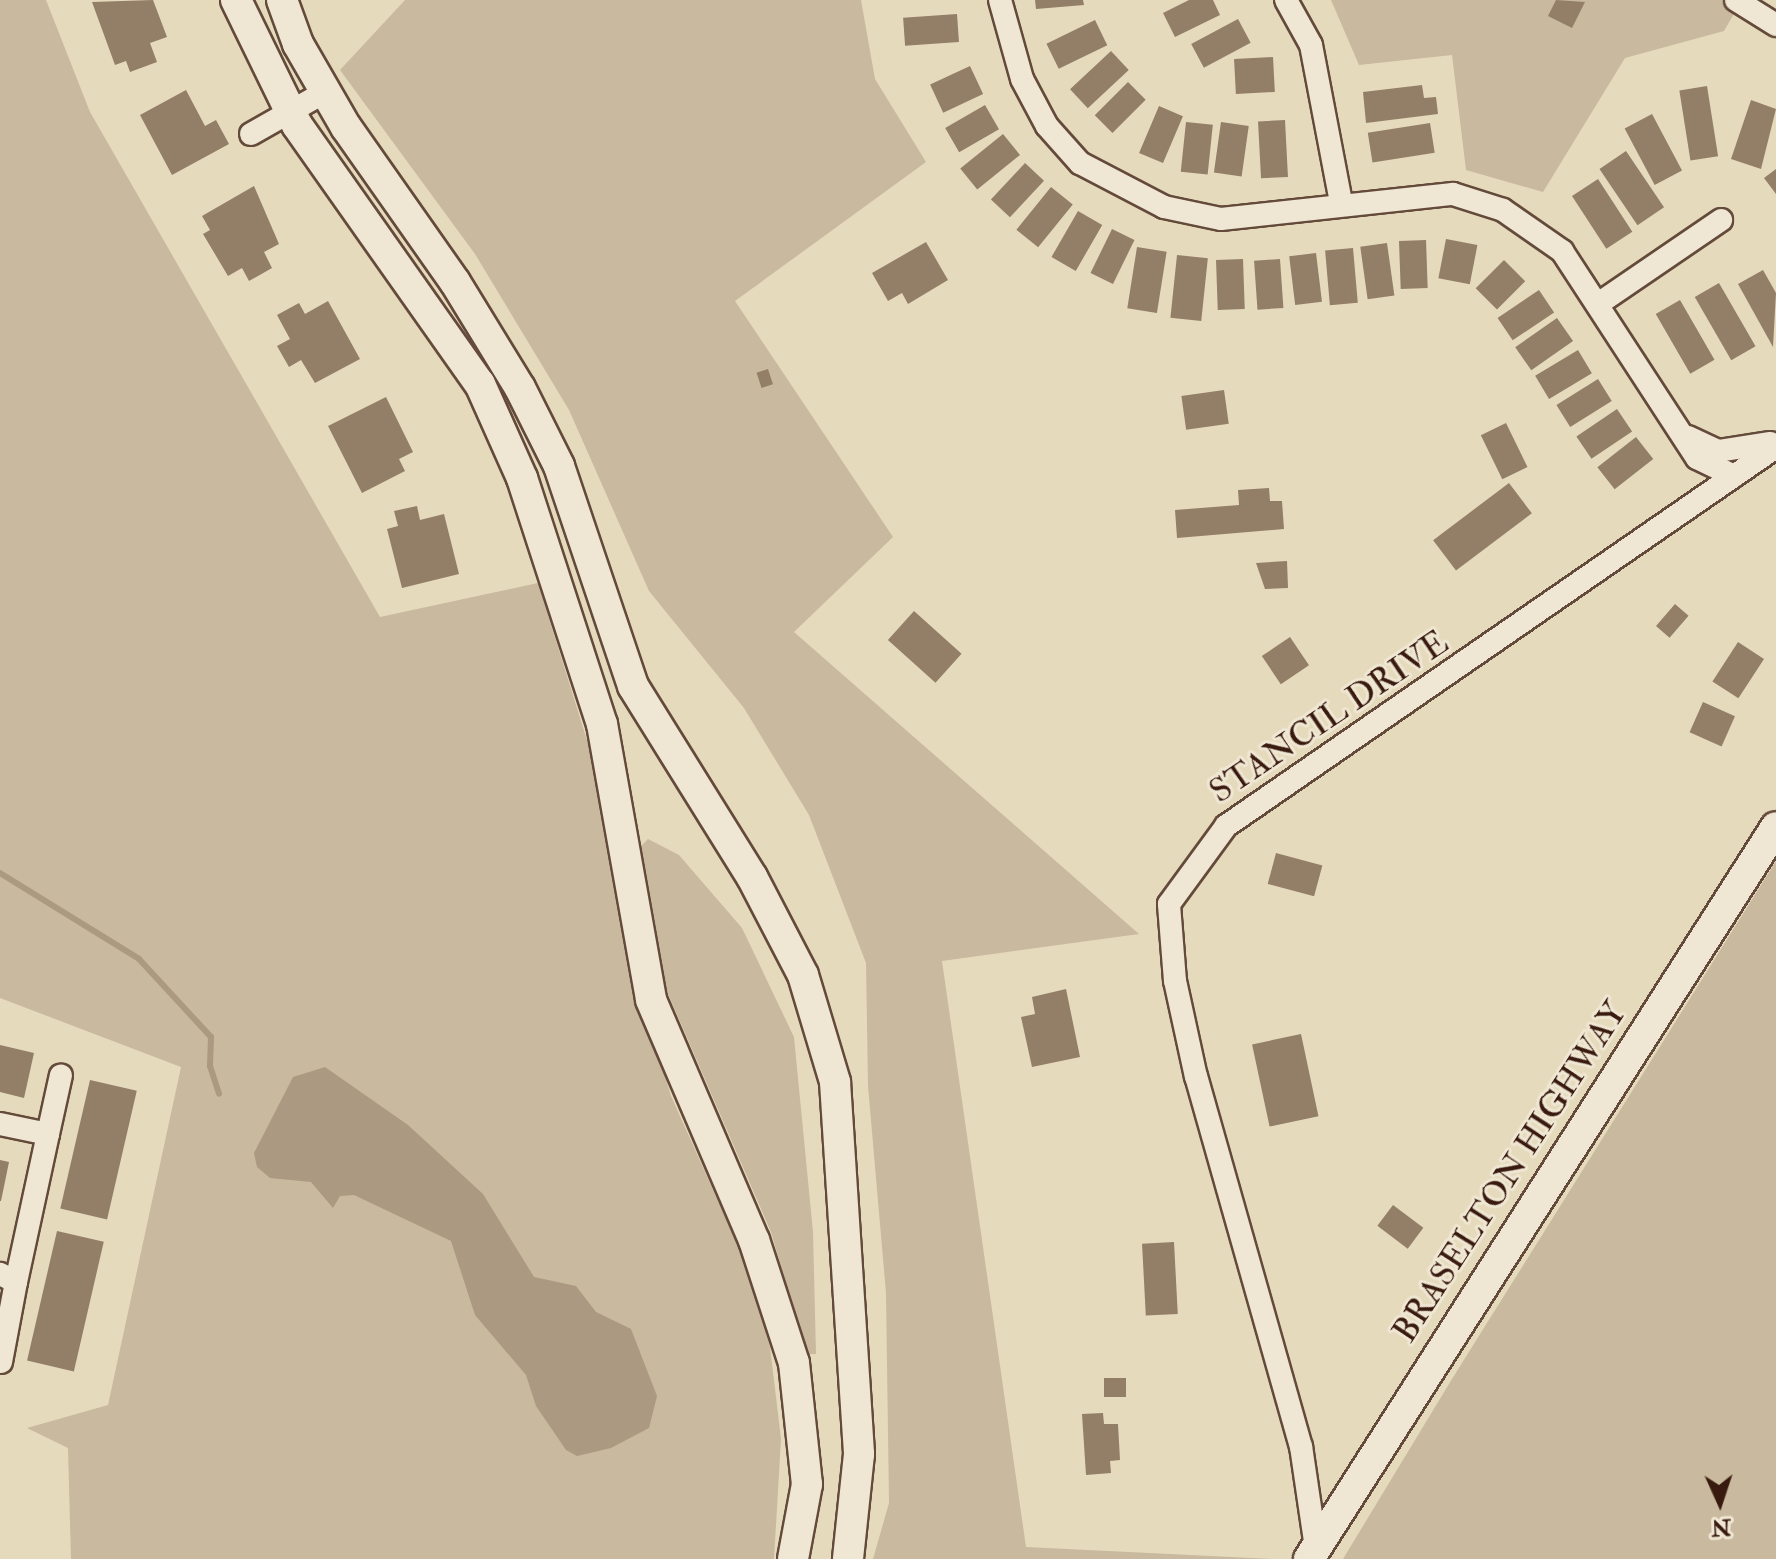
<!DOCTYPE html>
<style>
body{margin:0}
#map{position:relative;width:1776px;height:1559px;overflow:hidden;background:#e6dabc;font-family:"IM FELL Double Pica",serif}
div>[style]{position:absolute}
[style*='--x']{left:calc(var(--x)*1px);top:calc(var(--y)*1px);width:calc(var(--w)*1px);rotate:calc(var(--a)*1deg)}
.green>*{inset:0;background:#c9b99e}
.water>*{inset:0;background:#ab9981}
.stream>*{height:6px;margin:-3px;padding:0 3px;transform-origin:3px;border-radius:3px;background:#ab9981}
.building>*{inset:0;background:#937e68;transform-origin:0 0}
.roads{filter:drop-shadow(2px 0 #644a3a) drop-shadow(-2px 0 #644a3a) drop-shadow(0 2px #644a3a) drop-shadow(0 -2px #644a3a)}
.street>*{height:22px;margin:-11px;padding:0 11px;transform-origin:11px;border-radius:11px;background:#efe7d3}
.secondary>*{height:30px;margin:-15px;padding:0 15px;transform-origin:15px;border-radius:15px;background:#efe7d3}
span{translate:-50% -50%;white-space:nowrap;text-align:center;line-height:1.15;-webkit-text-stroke:6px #efe7d3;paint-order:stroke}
.street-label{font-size:34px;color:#391a0e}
.north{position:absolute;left:1680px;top:1463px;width:80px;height:80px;-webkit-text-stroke:6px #efe7d3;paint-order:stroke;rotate:177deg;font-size:22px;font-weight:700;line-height:32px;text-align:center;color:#391a0e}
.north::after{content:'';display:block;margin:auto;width:28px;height:36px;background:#391a0e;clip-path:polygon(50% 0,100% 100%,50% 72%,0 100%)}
</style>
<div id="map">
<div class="green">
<div style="clip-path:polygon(0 0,46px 0,90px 112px,380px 617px,538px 583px,595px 766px,624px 940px,671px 1096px,748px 1268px,770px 1347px,781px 1439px,774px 1559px,71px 1559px,68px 1448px,27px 1428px,108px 1405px,181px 1067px,0 998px)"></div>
<div style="clip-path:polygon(405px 0,861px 0,875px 79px,926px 162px,735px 301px,893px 537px,794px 632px,1139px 934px,942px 961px,1026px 1547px,1272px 1559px,873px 1559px,889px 1503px,886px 1293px,868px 1086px,866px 963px,809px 815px,744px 708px,649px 591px,569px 410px,475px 254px,340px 70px)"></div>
<div style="clip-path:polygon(1331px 0,1742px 0,1724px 31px,1625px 58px,1543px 192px,1466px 170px,1452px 55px,1359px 65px)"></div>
<div style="clip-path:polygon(648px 839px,679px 855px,742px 928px,794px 1037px,813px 1232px,816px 1354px,806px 1354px,771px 1232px,666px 989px,641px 846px)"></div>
<div style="clip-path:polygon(1776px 861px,1776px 1559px,1343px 1559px,1452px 1379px)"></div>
</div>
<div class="water">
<div style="clip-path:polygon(325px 1067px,408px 1125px,483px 1194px,534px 1277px,576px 1286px,596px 1312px,631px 1329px,657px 1396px,649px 1428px,611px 1448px,577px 1456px,566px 1450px,536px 1406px,526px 1375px,475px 1315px,451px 1241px,354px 1195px,340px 1196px,333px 1208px,311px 1182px,270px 1178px,257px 1167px,254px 1153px,293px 1077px)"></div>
</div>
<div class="stream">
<div style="--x:0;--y:873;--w:163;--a:31.7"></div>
<div style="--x:139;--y:959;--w:106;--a:47.3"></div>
<div style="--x:211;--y:1037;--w:29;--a:92"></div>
<div style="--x:210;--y:1066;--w:29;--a:72"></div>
</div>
<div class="building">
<div style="clip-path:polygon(153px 0,167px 37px,150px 43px,157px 62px,130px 72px,126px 61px,115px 65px,92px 2px)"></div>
<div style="clip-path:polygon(1035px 0,1083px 0,1084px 5px,1036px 9px)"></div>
<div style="clip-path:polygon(1189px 0,1213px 0,1220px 15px,1175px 37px,1163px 13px)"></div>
<div style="clip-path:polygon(1556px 0,1585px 2px,1572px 28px,1548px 16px)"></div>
<div style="left:957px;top:14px;width:28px;height:54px;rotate:86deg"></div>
<div style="left:1238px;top:19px;width:27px;height:53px;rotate:62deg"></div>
<div style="left:1095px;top:20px;width:28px;height:54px;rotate:64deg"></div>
<div style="left:1111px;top:51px;width:26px;height:56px;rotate:47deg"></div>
<div style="left:1273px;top:57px;width:35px;height:39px;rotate:87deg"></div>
<div style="left:970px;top:66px;width:31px;height:44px;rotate:65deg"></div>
<div style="left:1128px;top:82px;width:25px;height:47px;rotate:45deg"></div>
<div style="clip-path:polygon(1422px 85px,1424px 98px,1436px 97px,1438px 114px,1366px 123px,1363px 92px)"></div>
<div style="left:1707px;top:86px;width:71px;height:28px;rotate:81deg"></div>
<div style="clip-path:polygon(186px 90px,205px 126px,216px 120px,229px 144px,172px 175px,140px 115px)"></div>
<div style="clip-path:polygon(1751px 100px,1776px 109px,1761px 169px,1731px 159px)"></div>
<div style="left:985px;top:105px;width:28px;height:46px;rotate:60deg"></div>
<div style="left:1159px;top:106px;width:26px;height:51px;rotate:23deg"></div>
<div style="left:1652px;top:114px;width:64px;height:31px;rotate:62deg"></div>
<div style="left:1285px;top:120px;width:57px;height:27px;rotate:87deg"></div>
<div style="left:1186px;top:122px;width:27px;height:50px;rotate:6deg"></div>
<div style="left:1221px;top:122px;width:28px;height:51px;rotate:8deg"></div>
<div style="left:1430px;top:123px;width:30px;height:63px;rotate:81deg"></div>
<div style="left:1003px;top:134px;width:27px;height:55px;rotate:51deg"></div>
<div style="left:1626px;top:151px;width:68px;height:32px;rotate:56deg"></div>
<div style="left:1025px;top:163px;width:26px;height:50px;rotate:43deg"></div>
<div style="clip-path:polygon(1776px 169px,1776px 194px,1764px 178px)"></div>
<div style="left:1598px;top:179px;width:63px;height:31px;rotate:57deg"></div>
<div style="clip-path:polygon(254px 186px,279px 244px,264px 252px,272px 268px,249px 281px,242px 268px,228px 276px,203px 234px,210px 230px,202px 216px)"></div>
<div style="left:1051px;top:187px;width:28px;height:55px;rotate:39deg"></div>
<div style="left:1078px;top:211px;width:28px;height:53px;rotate:30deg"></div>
<div style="left:1112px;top:229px;width:25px;height:49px;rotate:26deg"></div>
<div style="left:1446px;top:239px;width:32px;height:40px;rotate:11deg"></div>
<div style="left:1426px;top:240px;width:48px;height:27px;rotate:88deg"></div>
<div style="clip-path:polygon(926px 242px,948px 280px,908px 304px,902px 293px,888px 301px,872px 273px)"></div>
<div style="left:1387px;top:243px;width:53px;height:27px;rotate:82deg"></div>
<div style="left:1137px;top:247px;width:30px;height:62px;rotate:9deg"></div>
<div style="left:1353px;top:248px;width:55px;height:28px;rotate:85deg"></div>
<div style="left:1316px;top:253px;width:49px;height:27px;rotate:83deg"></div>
<div style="left:1177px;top:255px;width:31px;height:63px;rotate:6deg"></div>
<div style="left:1243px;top:259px;width:50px;height:27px;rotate:88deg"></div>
<div style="left:1280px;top:259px;width:49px;height:26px;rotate:86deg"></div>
<div style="left:1504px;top:260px;width:30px;height:40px;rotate:45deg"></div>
<div style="clip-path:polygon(1763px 270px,1776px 293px,1773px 347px,1738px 284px)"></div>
<div style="left:1719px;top:283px;width:73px;height:28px;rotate:60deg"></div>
<div style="left:1539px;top:290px;width:27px;height:50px;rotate:56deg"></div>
<div style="left:1680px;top:300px;width:69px;height:28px;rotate:60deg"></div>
<div style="clip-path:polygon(328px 301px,360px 359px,315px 383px,301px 360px,289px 367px,277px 346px,290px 339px,277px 315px,299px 303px,305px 314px)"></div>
<div style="left:1557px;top:318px;width:28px;height:51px;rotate:55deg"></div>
<div style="left:1578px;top:350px;width:27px;height:50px;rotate:59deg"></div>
<div style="left:768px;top:369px;width:16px;height:12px;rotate:72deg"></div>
<div style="left:1598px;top:379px;width:26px;height:49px;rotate:58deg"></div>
<div style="left:1224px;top:390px;width:34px;height:43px;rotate:82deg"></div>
<div style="clip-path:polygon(386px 397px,413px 452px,399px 459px,405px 471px,362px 493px,328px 426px)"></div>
<div style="left:1617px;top:409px;width:27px;height:49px;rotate:56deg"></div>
<div style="left:1506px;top:423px;width:49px;height:28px;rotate:64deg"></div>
<div style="left:1636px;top:437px;width:28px;height:49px;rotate:52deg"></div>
<div style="left:1509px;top:483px;width:38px;height:95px;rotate:53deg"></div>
<div style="clip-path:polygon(1269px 488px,1270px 501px,1282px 501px,1284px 529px,1177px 538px,1175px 510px,1239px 505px,1238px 490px)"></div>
<div style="clip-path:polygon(417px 506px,420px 520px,444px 514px,459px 574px,402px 588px,387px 529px,398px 526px,394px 511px)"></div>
<div style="clip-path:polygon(1287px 561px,1288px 588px,1265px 589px,1256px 563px)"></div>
<div style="left:1675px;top:604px;width:18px;height:29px;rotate:41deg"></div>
<div style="left:914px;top:611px;width:64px;height:39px;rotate:42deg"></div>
<div style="left:1290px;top:637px;width:34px;height:34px;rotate:56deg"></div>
<div style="left:1738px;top:642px;width:31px;height:47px;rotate:33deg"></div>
<div style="left:1703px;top:702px;width:35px;height:33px;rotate:24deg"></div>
<div style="left:1276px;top:853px;width:48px;height:32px;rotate:15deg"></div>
<div style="clip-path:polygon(1066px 989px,1080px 1057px,1032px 1067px,1021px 1017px,1035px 1014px,1032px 997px)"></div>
<div style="left:1301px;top:1034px;width:84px;height:50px;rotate:78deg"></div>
<div style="clip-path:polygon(0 1045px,34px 1053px,24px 1098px,0 1092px)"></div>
<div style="left:90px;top:1080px;width:48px;height:132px;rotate:13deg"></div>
<div style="clip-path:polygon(0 1160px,9px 1162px,1px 1201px,0 1201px)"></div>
<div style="left:1393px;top:1205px;width:38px;height:26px;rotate:37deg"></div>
<div style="left:57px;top:1231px;width:48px;height:133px;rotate:13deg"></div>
<div style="left:1174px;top:1242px;width:72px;height:32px;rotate:87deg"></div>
<div style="left:1126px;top:1378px;width:19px;height:22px;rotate:90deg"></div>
<div style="clip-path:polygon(1103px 1413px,1104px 1424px,1118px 1424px,1120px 1460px,1110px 1461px,1111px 1473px,1086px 1475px,1082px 1414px)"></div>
</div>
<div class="roads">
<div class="street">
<div style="--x:1000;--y:0;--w:82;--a:74.4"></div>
<div style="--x:1022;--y:79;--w:53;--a:62"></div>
<div style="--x:1047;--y:126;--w:50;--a:48.3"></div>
<div style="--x:1080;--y:163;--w:95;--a:27.6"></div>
<div style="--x:1164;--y:207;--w:58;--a:11.9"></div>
<div style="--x:1221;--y:219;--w:233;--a:-6.2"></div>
<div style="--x:1453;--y:194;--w:52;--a:17.7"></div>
<div style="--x:1503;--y:210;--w:72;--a:34.8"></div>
<div style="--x:1562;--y:251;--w:247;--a:56.9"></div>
<div style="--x:1697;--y:458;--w:41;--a:25.9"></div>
<div style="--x:1286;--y:0;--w:51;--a:60.9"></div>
<div style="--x:1311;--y:45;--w:161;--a:79.2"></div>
<div style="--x:1736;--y:0;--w:47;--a:32"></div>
<div style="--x:251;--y:134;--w:85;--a:-29.6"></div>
<div style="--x:1598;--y:304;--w:149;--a:-34.3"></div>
<div style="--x:1688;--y:437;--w:33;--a:25"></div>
<div style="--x:1718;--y:451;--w:53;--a:-8.7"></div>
<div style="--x:0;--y:1124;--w:49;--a:11.8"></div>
<div style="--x:48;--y:1134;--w:151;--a:102.2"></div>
<div style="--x:16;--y:1282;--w:18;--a:-153"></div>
<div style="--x:48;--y:1134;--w:60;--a:-77.6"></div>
<div style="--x:1;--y:1362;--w:81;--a:-79.4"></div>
<div style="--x:1316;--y:1548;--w:102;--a:-98.4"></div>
<div style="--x:1301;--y:1447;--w:385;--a:-105.8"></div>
<div style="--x:1196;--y:1077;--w:98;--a:-102.3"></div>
<div style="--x:1175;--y:981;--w:77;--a:-94.5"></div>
<div style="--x:1169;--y:904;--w:97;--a:-53.8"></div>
<div style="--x:1226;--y:826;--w:668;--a:-34.57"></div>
</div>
<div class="secondary">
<div style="--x:236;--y:0;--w:139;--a:64"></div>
<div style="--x:297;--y:125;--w:317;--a:54.8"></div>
<div style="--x:480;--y:384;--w:103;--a:65.9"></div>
<div style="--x:522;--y:478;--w:259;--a:72"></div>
<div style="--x:602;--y:724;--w:280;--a:79.9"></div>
<div style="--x:651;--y:1000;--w:261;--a:66.8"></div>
<div style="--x:754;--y:1240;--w:129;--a:72"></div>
<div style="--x:794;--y:1363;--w:122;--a:83.9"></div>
<div style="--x:807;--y:1484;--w:76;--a:100.6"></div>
<div style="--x:282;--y:0;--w:47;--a:70"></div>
<div style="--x:298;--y:44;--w:96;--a:60"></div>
<div style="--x:346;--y:127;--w:189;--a:54.9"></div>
<div style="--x:455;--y:282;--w:124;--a:58.5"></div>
<div style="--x:520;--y:388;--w:87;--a:63.4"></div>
<div style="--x:559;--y:466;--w:232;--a:71.4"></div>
<div style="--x:633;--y:686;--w:225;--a:58.1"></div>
<div style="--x:752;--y:877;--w:110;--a:62.5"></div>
<div style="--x:803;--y:975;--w:112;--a:73.3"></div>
<div style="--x:835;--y:1082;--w:373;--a:86.3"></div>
<div style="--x:859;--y:1454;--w:106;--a:96"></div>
<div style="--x:1309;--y:1559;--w:868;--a:-57.46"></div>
</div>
</div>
<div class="street-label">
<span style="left:1329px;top:717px;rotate:-34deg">STANCIL DRIVE</span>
<span style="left:1510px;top:1172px;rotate:-57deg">BRASELTON HIGHWAY</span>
</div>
<div class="north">N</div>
</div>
